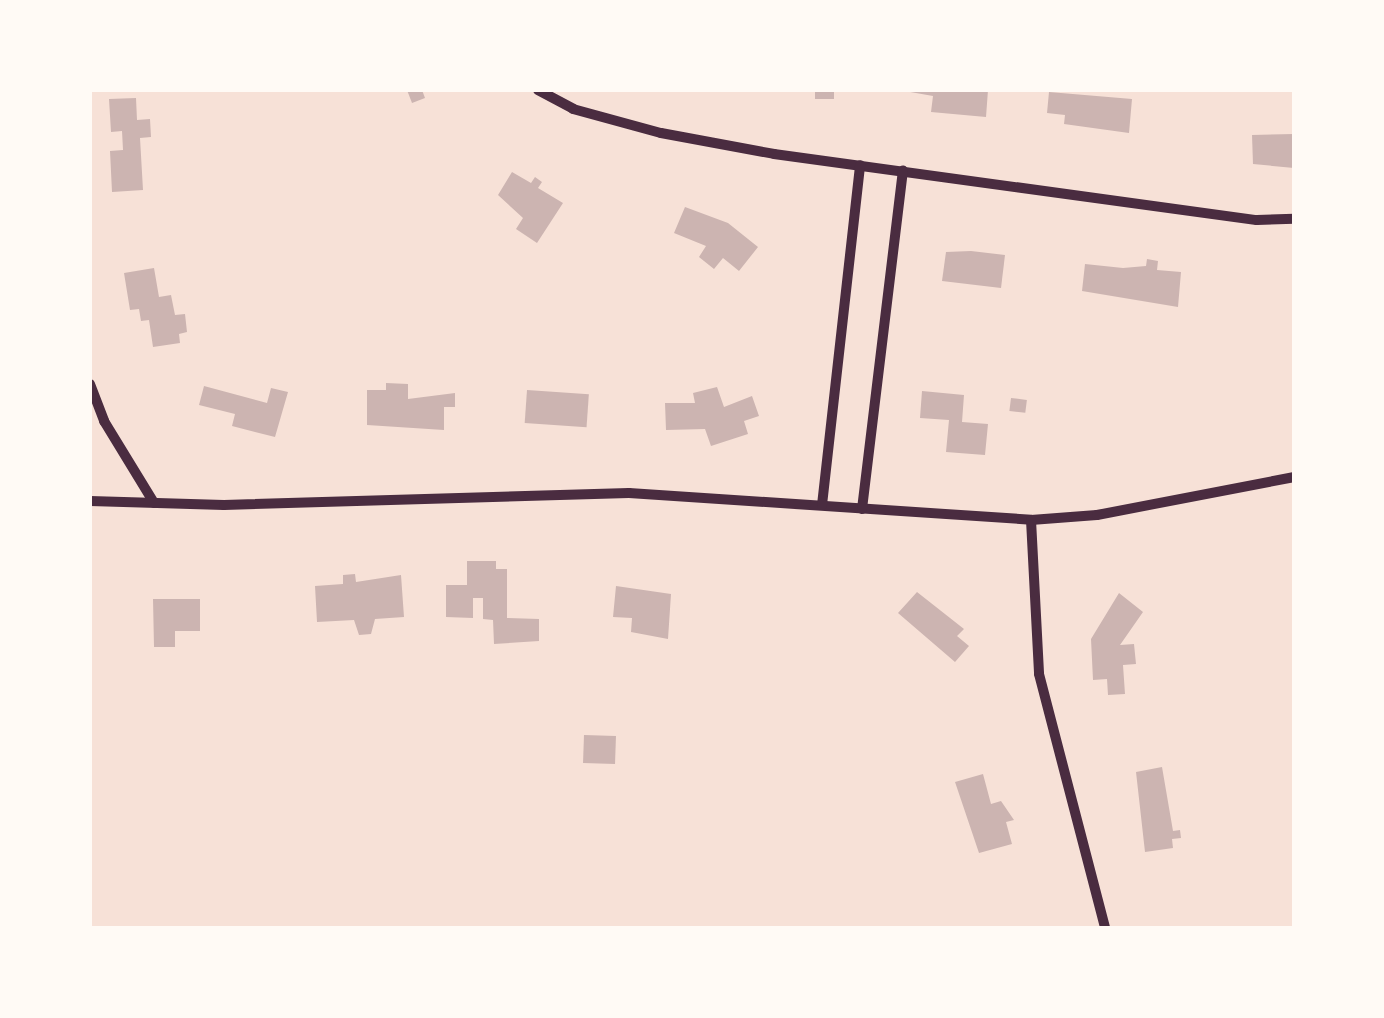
<!DOCTYPE html>
<style>
body{margin:0}
#map{position:relative;width:1384px;height:1018px;overflow:hidden;background:#f7e1d7;font-family:Ubuntu,sans-serif}
div>[style]{position:absolute}
[style*='--x']{left:calc(var(--x)*1px);top:calc(var(--y)*1px);width:calc(var(--w)*1px);rotate:calc(var(--a)*1deg)}
.building>*{inset:0;background:#ccb4b1;transform-origin:0 0}
.minor>*{height:10px;margin:-5px;padding:0 5px;transform-origin:5px;border-radius:5px;background:#4a2c40}
span{translate:-50% -50%;white-space:nowrap;text-align:center;line-height:1.15;-webkit-text-stroke:8px #fffaf5;paint-order:stroke}
.frame{position:absolute;inset:0;border:92px solid #fffaf5;pointer-events:none}
</style>
<div id="map">
<div class="building">
<div style="clip-path:polygon(407px 90px,422px 90px,425px 98px,412px 103px)"></div>
<div style="left:815px;top:90px;width:19px;height:9px"></div>
<div style="clip-path:polygon(899px 90px,988px 90px,986px 117px,931px 112px,933px 96px)"></div>
<div style="clip-path:polygon(1049px 92px,1132px 99px,1129px 133px,1064px 124px,1065px 115px,1047px 113px)"></div>
<div style="clip-path:polygon(136px 98px,137px 120px,150px 119px,151px 137px,140px 138px,143px 190px,112px 192px,110px 151px,123px 150px,122px 131px,111px 132px,109px 99px)"></div>
<div style="clip-path:polygon(1294px 134px,1294px 168px,1253px 164px,1252px 135px)"></div>
<div style="clip-path:polygon(512px 172px,531px 183px,535px 177px,542px 182px,538px 188px,563px 203px,537px 243px,516px 229px,523px 218px,498px 195px)"></div>
<div style="clip-path:polygon(685px 207px,728px 223px,758px 247px,739px 271px,723px 258px,714px 269px,699px 257px,706px 246px,674px 233px)"></div>
<div style="clip-path:polygon(971px 251px,1005px 255px,1001px 288px,942px 281px,946px 252px)"></div>
<div style="clip-path:polygon(1147px 259px,1158px 261px,1157px 270px,1181px 272px,1178px 307px,1082px 291px,1085px 264px,1123px 268px,1146px 266px)"></div>
<div style="clip-path:polygon(154px 268px,159px 297px,171px 295px,175px 315px,185px 314px,187px 332px,179px 334px,180px 343px,153px 347px,149px 320px,141px 321px,139px 309px,130px 310px,124px 273px)"></div>
<div style="clip-path:polygon(386px 383px,408px 384px,408px 399px,455px 393px,455px 407px,444px 407px,444px 430px,367px 425px,367px 390px,386px 390px)"></div>
<div style="clip-path:polygon(204px 386px,267px 403px,271px 388px,288px 392px,275px 437px,232px 426px,235px 414px,199px 405px)"></div>
<div style="clip-path:polygon(717px 387px,724px 407px,752px 396px,759px 416px,744px 421px,748px 434px,711px 446px,705px 429px,666px 430px,665px 403px,695px 403px,693px 393px)"></div>
<div style="left:527px;top:390px;width:62px;height:33px;rotate:4deg"></div>
<div style="clip-path:polygon(922px 391px,964px 395px,962px 422px,988px 424px,985px 455px,946px 452px,949px 420px,920px 418px)"></div>
<div style="left:1011px;top:398px;width:16px;height:13px;rotate:7deg"></div>
<div style="clip-path:polygon(467px 561px,496px 561px,496px 569px,507px 569px,507px 618px,539px 619px,539px 641px,494px 644px,493px 620px,483px 619px,483px 598px,473px 598px,473px 618px,446px 617px,446px 585px,467px 585px)"></div>
<div style="clip-path:polygon(355px 574px,356px 582px,401px 575px,404px 617px,375px 619px,371px 634px,359px 635px,354px 620px,317px 622px,315px 586px,343px 584px,343px 575px)"></div>
<div style="clip-path:polygon(616px 586px,671px 594px,668px 639px,631px 632px,632px 618px,613px 617px)"></div>
<div style="clip-path:polygon(917px 592px,964px 629px,957px 636px,969px 646px,955px 662px,898px 613px)"></div>
<div style="clip-path:polygon(1119px 593px,1143px 612px,1120px 645px,1134px 644px,1136px 664px,1123px 665px,1125px 694px,1108px 695px,1107px 679px,1093px 680px,1091px 639px)"></div>
<div style="clip-path:polygon(153px 599px,200px 599px,200px 631px,175px 631px,175px 647px,154px 647px)"></div>
<div style="left:584px;top:735px;width:32px;height:28px;rotate:2deg"></div>
<div style="clip-path:polygon(1162px 767px,1173px 831px,1180px 830px,1181px 838px,1172px 839px,1173px 848px,1145px 852px,1136px 772px)"></div>
<div style="clip-path:polygon(983px 774px,991px 804px,1001px 801px,1014px 820px,1006px 822px,1012px 844px,979px 853px,955px 782px)"></div>
</div>
<div class="minor">
<div style="--x:538;--y:90;--w:40;--a:28"></div>
<div style="--x:573;--y:109;--w:91;--a:15.3"></div>
<div style="--x:661;--y:133;--w:115;--a:10.5"></div>
<div style="--x:774;--y:154;--w:487;--a:7.8"></div>
<div style="--x:1257;--y:220;--w:37;--a:-2"></div>
<div style="--x:90;--y:384;--w:40;--a:69"></div>
<div style="--x:104;--y:421;--w:96;--a:58.6"></div>
<div style="--x:90;--y:501;--w:134;--a:1.7"></div>
<div style="--x:224;--y:505;--w:405;--a:-1.7"></div>
<div style="--x:629;--y:493;--w:403;--a:3.8"></div>
<div style="--x:1031;--y:520;--w:66;--a:-4.3"></div>
<div style="--x:1097;--y:515;--w:201;--a:-10.9"></div>
<div style="--x:822;--y:505;--w:342;--a:-83.6"></div>
<div style="--x:862;--y:509;--w:341;--a:-83.1"></div>
<div style="--x:1031;--y:520;--w:154;--a:87"></div>
<div style="--x:1039;--y:674;--w:262;--a:75.4"></div>
</div>
<div class="frame"></div>
</div>
